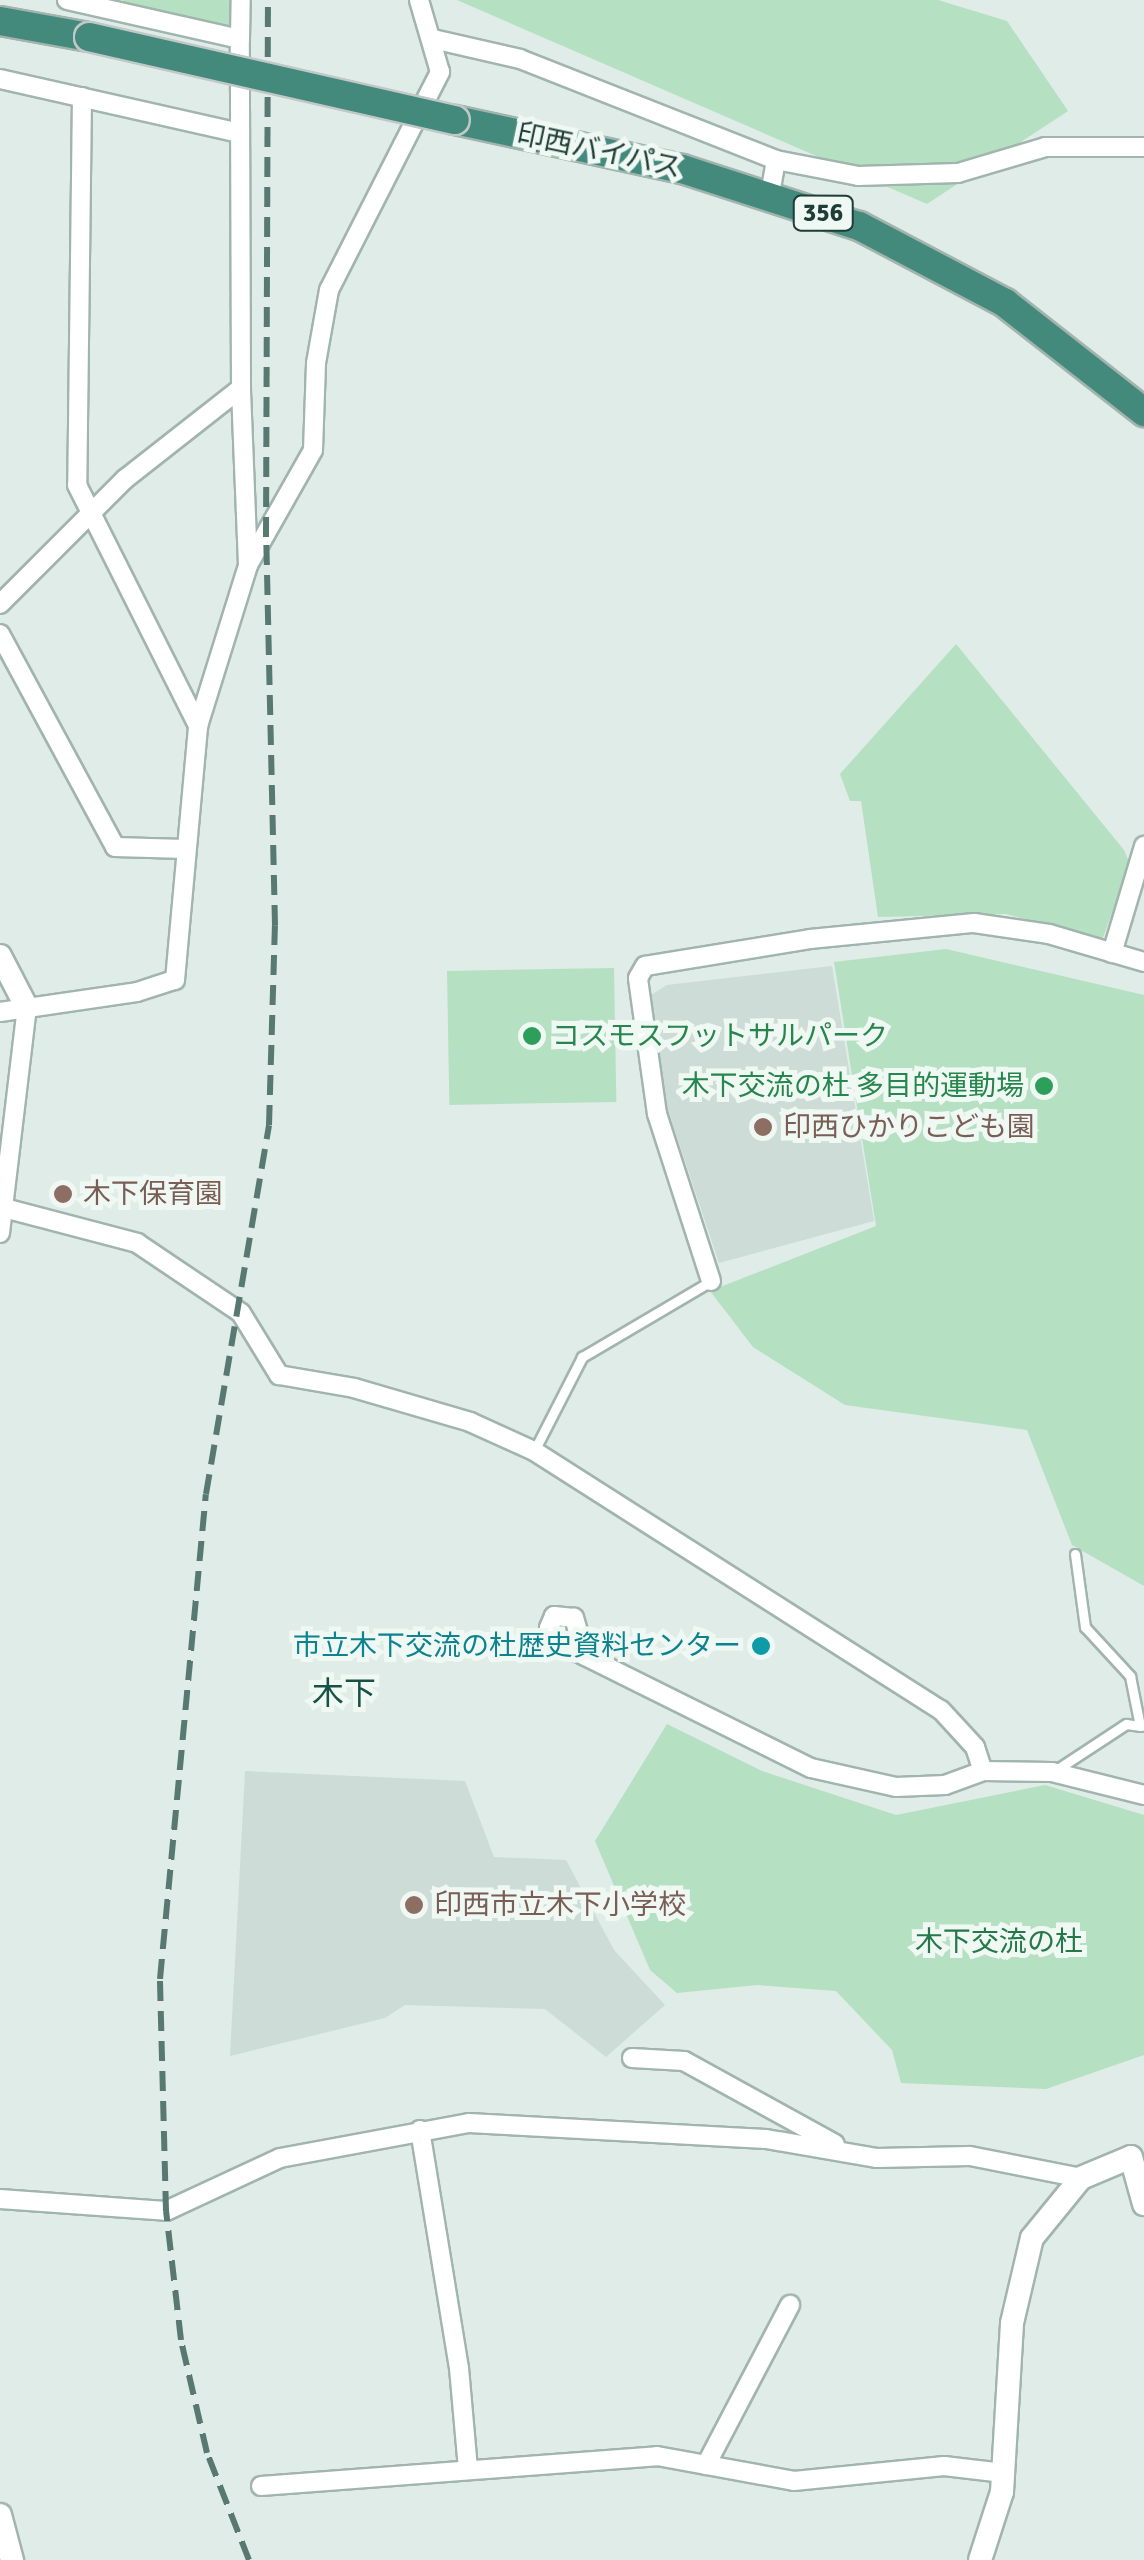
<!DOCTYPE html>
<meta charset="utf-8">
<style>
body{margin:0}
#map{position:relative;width:1144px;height:2560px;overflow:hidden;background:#dfece7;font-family:Signika,"Noto Sans JP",sans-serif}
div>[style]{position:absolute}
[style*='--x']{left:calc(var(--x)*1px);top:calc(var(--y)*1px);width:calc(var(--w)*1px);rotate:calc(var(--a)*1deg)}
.built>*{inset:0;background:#cddcd6}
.green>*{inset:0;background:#b5e0c2;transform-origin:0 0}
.roads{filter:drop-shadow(2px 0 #a1b4ae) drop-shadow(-2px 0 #a1b4ae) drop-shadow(0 2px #a1b4ae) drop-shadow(0 -2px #a1b4ae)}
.service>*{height:9px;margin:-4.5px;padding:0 4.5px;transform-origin:4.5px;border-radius:4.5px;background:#fff}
.minor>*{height:18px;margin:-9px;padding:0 9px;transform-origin:9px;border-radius:9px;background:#fff}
.tertiary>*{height:22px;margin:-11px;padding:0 11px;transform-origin:11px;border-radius:11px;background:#fff}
.trunk>*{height:28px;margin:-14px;padding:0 14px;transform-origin:14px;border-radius:14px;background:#438a7c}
.rail>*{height:6px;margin-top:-3px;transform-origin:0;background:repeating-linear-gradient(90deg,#587972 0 20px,transparent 0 30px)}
.bridges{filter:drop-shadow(2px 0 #c0c9c7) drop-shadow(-2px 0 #c0c9c7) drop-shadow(0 2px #c0c9c7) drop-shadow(0 -2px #c0c9c7)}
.trunk-bridge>*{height:28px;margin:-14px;padding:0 14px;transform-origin:14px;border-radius:14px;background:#438a7c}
.dots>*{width:28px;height:28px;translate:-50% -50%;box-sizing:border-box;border:5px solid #f0f8f4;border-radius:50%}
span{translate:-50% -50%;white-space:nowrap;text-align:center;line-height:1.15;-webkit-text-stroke:10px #f0f8f4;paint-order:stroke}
.shield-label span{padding:2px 8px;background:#f0f8f4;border:2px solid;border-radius:8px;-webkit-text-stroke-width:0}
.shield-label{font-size:25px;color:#1e3d36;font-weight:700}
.street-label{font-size:28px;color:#1e3d36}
.leisure-label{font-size:28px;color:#27864d}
.left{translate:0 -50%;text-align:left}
.right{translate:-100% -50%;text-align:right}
.education-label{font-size:28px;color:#785e54}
.culture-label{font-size:28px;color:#0d838f}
.park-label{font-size:28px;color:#247849}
.quarter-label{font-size:32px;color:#185146}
</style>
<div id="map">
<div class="built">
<div style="clip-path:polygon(832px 966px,874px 1221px,719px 1263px,660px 1086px,651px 995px,667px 985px)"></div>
<div style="clip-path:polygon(245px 1771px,465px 1781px,494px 1857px,566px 1860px,614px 1950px,665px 2005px,606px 2057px,545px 2009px,405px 2005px,385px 2018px,230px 2056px)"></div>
</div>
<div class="green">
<div style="clip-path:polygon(123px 0,231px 0,231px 15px,229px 25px,217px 26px,124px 6px)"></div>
<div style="clip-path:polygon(457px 0,938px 0,1007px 21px,1068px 111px,927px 204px)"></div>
<div style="clip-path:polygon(956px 644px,1124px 850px,1130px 864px,1102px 940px,1006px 914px,878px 917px,861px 801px,850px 801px,840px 774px)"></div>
<div style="clip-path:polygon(946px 949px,1144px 995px,1144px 1586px,1072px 1545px,1027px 1430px,845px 1405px,753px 1347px,710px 1291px,876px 1226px,834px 962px)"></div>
<div style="left:614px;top:968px;width:134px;height:167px;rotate:89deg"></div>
<div style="clip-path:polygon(667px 1724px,762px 1771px,896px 1815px,1045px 1785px,1144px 1815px,1144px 2055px,1046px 2089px,901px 2083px,892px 2050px,836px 1991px,757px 1985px,677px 1993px,650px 1970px,595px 1841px)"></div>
</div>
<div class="roads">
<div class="service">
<div style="--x:534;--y:1451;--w:106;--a:-62.9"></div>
<div style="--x:582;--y:1357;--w:150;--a:-30.5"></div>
<div style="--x:1075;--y:1554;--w:74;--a:82.2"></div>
<div style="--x:1085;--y:1627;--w:67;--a:47.4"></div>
<div style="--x:1130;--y:1676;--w:51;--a:78.7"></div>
<div style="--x:1056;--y:1770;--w:84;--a:-33.3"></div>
<div style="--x:1126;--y:1724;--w:15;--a:8"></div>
</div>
<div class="minor">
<div style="--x:67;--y:0;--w:177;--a:12.7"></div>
<div style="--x:240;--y:39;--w:39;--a:-89"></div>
<div style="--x:433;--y:39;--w:89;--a:12.9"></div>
<div style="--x:520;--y:59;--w:275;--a:21.5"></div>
<div style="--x:776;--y:160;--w:36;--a:100"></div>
<div style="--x:0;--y:79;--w:245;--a:12.7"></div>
<div style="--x:82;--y:97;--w:388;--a:90.7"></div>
<div style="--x:77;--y:485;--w:270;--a:63.3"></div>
<div style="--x:776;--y:160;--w:84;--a:11"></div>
<div style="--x:858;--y:176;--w:100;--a:-1.7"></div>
<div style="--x:958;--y:173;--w:91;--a:-16.6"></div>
<div style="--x:1045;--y:147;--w:99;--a:0"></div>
<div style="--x:248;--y:565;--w:132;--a:-60.5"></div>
<div style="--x:313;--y:450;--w:87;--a:-88"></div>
<div style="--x:316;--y:363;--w:74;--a:-79.9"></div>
<div style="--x:329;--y:290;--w:245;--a:-63"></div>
<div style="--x:440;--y:72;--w:75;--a:-106.3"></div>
<div style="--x:0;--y:604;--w:177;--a:-45"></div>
<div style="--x:125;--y:479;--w:147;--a:-38.1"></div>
<div style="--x:241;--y:388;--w:349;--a:-90.2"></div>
<div style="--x:0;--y:634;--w:242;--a:61.6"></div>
<div style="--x:115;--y:847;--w:70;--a:1.6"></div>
<div style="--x:1112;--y:953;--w:112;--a:-73.3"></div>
<div style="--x:0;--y:1012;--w:138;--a:-8.3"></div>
<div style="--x:137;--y:992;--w:40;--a:-18"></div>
<div style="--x:175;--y:980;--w:255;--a:-84.8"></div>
<div style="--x:198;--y:726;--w:169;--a:-72.7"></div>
<div style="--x:248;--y:565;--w:177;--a:-92.3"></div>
<div style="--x:4;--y:1208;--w:138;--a:14.7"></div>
<div style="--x:137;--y:1243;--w:125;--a:33.9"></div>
<div style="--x:241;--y:1313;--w:73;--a:58.5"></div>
<div style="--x:279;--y:1375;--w:76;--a:9.8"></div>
<div style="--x:354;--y:1388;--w:121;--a:16.3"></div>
<div style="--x:470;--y:1422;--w:70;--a:24.4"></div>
<div style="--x:534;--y:1451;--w:482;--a:32.5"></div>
<div style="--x:941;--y:1710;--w:50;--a:47.4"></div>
<div style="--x:975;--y:1747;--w:25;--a:72"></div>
<div style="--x:983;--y:1771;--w:69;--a:0.8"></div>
<div style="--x:1052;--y:1772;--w:95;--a:14"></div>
<div style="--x:0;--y:1233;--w:227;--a:-83.2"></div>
<div style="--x:711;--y:1281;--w:176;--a:-107.9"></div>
<div style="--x:657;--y:1114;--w:137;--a:-98"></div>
<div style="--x:638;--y:978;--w:14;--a:-60"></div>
<div style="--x:645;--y:966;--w:167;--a:-9.3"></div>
<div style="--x:810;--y:939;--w:165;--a:-5.6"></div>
<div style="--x:974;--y:923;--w:76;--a:8.3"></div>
<div style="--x:1049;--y:934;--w:99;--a:16.4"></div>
<div style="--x:585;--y:1656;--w:40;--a:-106"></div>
<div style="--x:574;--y:1618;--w:20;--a:-174"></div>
<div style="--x:554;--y:1616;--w:13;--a:113"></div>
<div style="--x:549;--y:1628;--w:18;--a:56"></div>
<div style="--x:559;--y:1643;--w:281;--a:26.4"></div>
<div style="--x:811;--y:1768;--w:87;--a:12.6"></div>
<div style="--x:896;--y:1787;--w:49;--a:-2.3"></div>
<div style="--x:945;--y:1785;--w:40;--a:-20.2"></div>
<div style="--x:632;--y:2058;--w:52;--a:3.3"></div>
<div style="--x:684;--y:2061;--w:172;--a:28.8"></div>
<div style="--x:420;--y:2130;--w:241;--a:80.7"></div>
<div style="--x:459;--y:2368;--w:101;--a:84.9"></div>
<div style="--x:0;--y:2199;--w:166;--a:4.1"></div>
<div style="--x:166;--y:2211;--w:126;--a:-24.9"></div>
<div style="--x:280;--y:2158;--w:192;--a:-10.5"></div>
<div style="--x:469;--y:2123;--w:297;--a:3.1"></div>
<div style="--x:766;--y:2139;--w:113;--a:9.7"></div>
<div style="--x:877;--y:2158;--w:93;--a:-1.2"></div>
<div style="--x:970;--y:2156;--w:113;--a:11.2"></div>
<div style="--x:706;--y:2465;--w:181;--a:-62.3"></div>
<div style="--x:261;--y:2486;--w:397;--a:-4.3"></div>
<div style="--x:657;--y:2456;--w:139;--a:10.3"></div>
<div style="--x:794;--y:2481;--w:151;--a:-5.7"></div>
<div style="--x:944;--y:2466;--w:60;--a:6.7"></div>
</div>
<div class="tertiary">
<div style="--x:0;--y:956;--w:59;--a:62.6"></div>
<div style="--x:0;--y:2515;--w:47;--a:75.1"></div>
<div style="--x:980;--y:2560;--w:71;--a:-72.1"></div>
<div style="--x:1002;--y:2492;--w:169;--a:-86.6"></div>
<div style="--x:1012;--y:2323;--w:87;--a:-76.8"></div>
<div style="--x:1032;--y:2238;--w:77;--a:-50.8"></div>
<div style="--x:1081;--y:2178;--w:54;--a:-22.8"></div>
<div style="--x:1131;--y:2157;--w:49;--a:74.5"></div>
</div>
<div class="trunk">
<div style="--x:0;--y:21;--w:90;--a:10.2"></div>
<div style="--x:455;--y:120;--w:232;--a:12.2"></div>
<div style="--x:682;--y:169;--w:186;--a:17.9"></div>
<div style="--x:859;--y:226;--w:165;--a:27.8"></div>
<div style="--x:1005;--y:303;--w:177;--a:38.1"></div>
</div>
</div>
<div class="rail">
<div style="--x:249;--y:2560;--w:115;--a:-111.4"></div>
<div style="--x:207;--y:2453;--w:116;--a:-103"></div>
<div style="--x:181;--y:2340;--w:130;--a:-96.6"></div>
<div style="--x:166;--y:2211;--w:232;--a:-91.5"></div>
<div style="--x:160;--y:1979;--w:487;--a:-84.6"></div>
<div style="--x:206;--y:1494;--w:374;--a:-80.3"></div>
<div style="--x:269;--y:1125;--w:200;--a:-88.3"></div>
<div style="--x:275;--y:925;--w:388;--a:-91.3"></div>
<div style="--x:266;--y:537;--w:537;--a:-89.79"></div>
</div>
<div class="bridges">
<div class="trunk-bridge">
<div style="--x:89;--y:37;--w:375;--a:12.8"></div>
</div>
</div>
<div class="dots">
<div style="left:532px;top:1036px;background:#2e9e5b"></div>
<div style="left:1044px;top:1086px;background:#2e9e5b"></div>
<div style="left:763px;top:1127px;background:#8d6e63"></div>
<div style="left:63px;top:1194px;background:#8d6e63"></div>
<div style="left:761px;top:1646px;background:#0f9aa8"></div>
<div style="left:414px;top:1905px;background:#8d6e63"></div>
</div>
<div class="shield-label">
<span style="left:823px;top:213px">356</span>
</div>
<div class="street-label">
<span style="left:599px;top:151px;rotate:12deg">印西バイパス</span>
</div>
<div class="leisure-label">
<span class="left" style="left:552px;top:1036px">コスモスフットサルパーク</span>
<span class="right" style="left:1024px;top:1086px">木下交流の杜 多目的運動場</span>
</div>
<div class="education-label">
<span class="left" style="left:783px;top:1127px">印西ひかりこども園</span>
<span class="left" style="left:83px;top:1194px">木下保育園</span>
<span class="left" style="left:434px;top:1905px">印西市立木下小学校</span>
</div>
<div class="culture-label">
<span class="right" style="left:741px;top:1646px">市立木下交流の杜歴史資料センター</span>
</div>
<div class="park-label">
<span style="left:999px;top:1942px">木下交流の杜</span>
</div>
<div class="quarter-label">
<span style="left:344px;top:1694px">木下</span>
</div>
</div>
